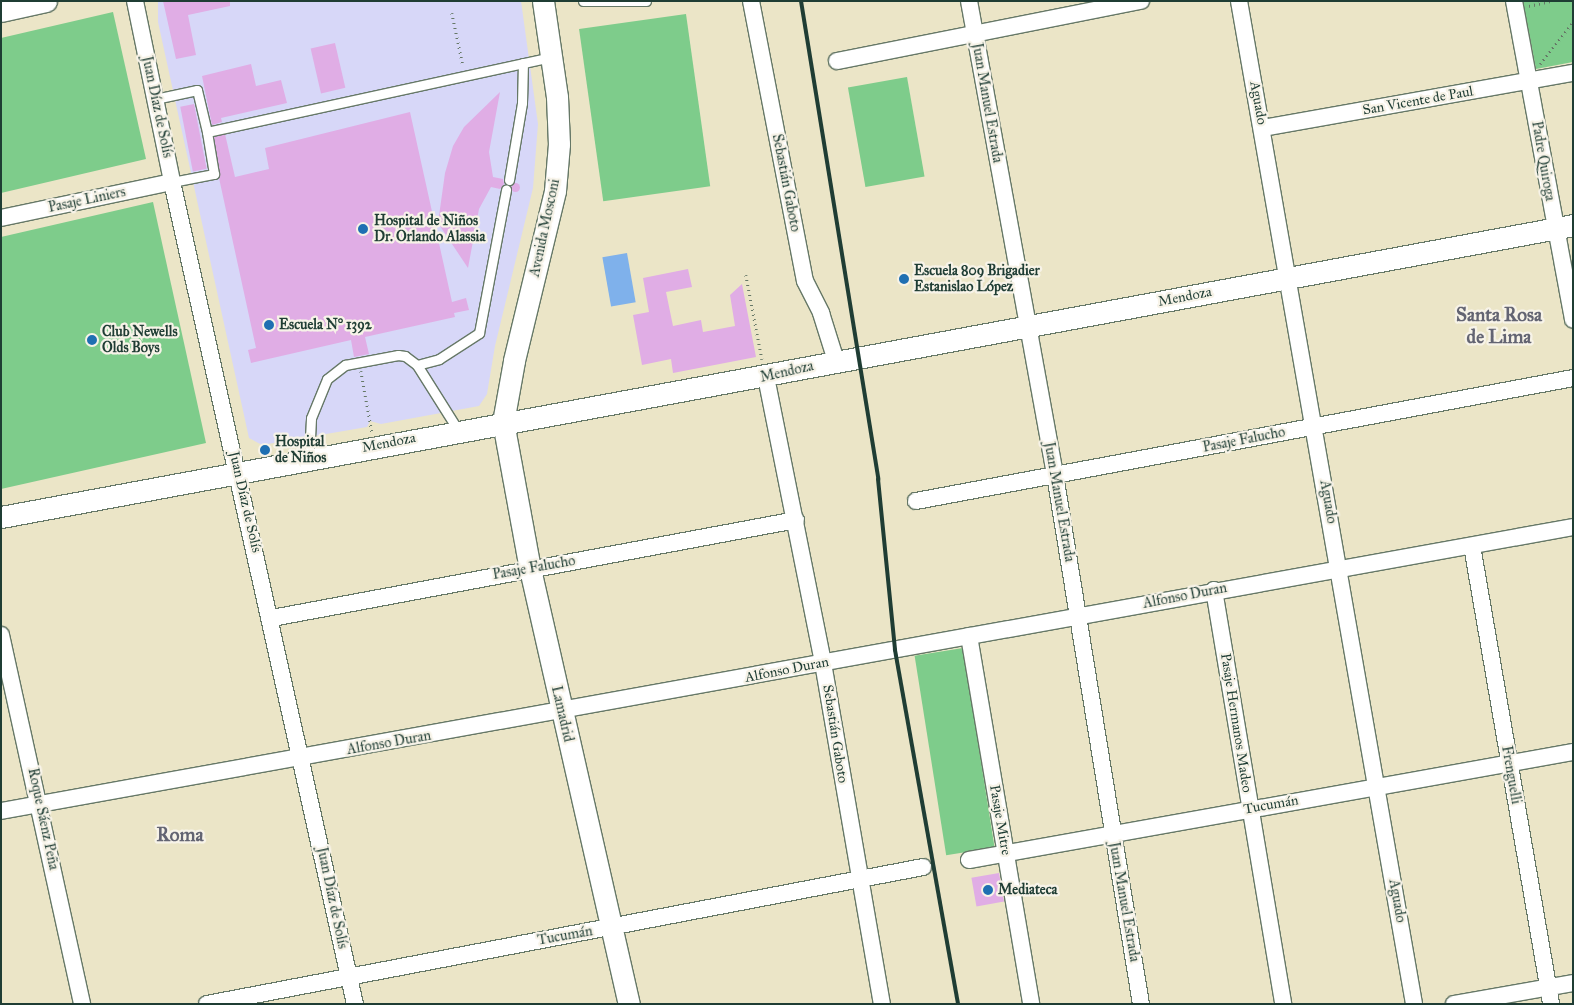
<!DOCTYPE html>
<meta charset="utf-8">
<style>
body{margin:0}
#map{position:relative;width:1574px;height:1005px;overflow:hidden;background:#ebe5c7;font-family:"IM FELL Great Primer",serif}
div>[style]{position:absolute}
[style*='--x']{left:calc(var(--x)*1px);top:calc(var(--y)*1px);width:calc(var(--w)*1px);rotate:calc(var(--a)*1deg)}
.built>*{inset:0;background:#d7d7f8}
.green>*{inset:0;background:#7ecc8b;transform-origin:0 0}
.water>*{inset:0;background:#7fb1eb;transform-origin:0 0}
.building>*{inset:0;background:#e0ade5;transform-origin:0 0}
.round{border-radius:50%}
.path>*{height:2.5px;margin-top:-1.25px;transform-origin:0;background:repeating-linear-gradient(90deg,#667867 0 1px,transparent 0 5px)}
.roads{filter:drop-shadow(1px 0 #667867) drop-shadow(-1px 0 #667867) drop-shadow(0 1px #667867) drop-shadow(0 -1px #667867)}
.service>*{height:9px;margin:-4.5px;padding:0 4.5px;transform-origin:4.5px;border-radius:4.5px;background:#fff}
.minor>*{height:16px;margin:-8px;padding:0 8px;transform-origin:8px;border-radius:8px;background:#fff}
.tertiary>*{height:21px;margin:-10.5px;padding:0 10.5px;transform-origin:10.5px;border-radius:10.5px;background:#fff}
.rail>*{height:4px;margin:-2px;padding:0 2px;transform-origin:2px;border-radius:2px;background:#1f3d34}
.dots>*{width:14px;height:14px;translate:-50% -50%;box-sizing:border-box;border:2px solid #f7f3e8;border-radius:50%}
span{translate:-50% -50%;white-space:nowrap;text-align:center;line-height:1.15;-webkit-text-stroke:4.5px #f7f3e8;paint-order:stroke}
.street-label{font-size:14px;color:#1f3d34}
.poi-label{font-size:14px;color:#1f3d34;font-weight:700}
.left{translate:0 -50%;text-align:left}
.district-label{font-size:19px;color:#636472;font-weight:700}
.frame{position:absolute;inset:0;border:2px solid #1f3d34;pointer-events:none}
</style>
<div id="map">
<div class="built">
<div style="clip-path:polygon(158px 1px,521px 1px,538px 124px,533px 188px,495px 346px,487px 394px,479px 406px,381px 424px,370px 421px,367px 427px,262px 445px,249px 438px,158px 22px)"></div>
</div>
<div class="green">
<div style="clip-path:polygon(1523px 1px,1573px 1px,1573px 62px,1536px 69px)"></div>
<div style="clip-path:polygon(113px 12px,146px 159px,1px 193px,1px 38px)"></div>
<div style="left:686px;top:14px;width:174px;height:108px;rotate:82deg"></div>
<div style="left:907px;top:77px;width:101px;height:60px;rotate:80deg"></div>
<div style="clip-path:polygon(153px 202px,206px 443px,1px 489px,1px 237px)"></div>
<div style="left:963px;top:648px;width:202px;height:49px;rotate:81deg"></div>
</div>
<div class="water">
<div style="left:627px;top:253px;width:50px;height:25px;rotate:80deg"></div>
</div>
<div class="building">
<div style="clip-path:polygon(163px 1px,230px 1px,230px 6px,188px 15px,196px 55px,176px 59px)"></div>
<div style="left:335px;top:43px;width:46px;height:25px;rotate:77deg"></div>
<div style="clip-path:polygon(251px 64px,256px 86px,281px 80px,287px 103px,221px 118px,222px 122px,212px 125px,202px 76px)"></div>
<div style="clip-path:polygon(500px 92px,489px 152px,493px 177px,503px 179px,504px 184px,500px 189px,491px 187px,479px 209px,468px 268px,438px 223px,445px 173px,453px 146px,464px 127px)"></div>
<div style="left:194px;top:104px;width:66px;height:14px;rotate:79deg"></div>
<div style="clip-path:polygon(410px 112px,452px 302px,466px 298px,469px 310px,454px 313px,455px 317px,365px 337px,369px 354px,354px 357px,351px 340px,251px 363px,248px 350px,256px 348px,219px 178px,214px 137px,225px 134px,235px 177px,269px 169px,265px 148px)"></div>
<div class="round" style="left:510.5px;top:182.5px;width:9px;height:9px"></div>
<div style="clip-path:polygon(688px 269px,692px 287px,666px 292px,673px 326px,701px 320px,703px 332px,735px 326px,730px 295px,742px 284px,756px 357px,673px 373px,671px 359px,642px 365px,633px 315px,649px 312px,643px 278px)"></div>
<div style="left:999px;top:873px;width:29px;height:28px;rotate:80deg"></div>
</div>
<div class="path">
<div style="--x:1529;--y:6;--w:22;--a:-13"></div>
<div style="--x:452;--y:13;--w:53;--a:78.1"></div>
<div style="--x:1540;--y:64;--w:53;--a:-51.8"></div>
<div style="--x:746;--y:275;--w:86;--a:79.2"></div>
<div style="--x:361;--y:371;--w:62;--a:79.8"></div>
</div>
<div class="roads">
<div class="service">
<div style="--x:583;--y:1;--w:63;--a:0"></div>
<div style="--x:155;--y:99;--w:43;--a:-12.1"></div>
<div style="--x:197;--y:90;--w:43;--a:76.6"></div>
<div style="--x:207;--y:132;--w:353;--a:-12.3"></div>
<div style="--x:509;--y:180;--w:78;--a:-80.4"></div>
<div style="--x:522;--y:103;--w:40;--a:-88.6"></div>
<div style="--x:172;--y:182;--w:43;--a:-10.8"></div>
<div style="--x:214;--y:174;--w:43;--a:-99.5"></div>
<div style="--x:417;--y:365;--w:23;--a:-15"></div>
<div style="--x:439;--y:359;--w:48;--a:-33"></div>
<div style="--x:479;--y:333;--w:146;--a:-79.3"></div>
<div style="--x:309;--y:458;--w:40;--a:-87.1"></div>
<div style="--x:311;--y:418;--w:42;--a:-67.7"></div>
<div style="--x:327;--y:379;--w:23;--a:-38"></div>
<div style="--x:345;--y:365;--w:54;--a:-10.7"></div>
<div style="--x:398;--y:355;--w:7;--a:8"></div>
<div style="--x:405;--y:356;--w:15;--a:37"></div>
<div style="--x:417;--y:365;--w:77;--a:57.8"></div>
</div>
<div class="minor">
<div style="--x:135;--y:1;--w:185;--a:78.4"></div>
<div style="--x:172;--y:182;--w:842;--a:77.45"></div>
<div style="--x:751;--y:1;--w:285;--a:79.1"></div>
<div style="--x:805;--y:281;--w:36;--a:63"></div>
<div style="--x:821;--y:313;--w:50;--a:72.6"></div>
<div style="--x:969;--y:1;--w:482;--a:79.7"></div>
<div style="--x:1055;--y:475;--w:536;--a:80.77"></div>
<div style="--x:1239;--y:1;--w:1018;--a:80.1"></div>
<div style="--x:1514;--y:1;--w:324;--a:79.5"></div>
<div style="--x:837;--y:61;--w:310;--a:-11.2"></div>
<div style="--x:1263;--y:128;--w:315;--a:-10.1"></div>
<div style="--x:1;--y:218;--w:175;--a:-11.9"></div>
<div style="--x:766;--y:377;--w:292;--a:78.7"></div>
<div style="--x:823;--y:663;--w:346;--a:80.2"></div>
<div style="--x:916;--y:501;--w:668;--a:-10.6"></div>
<div style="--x:1472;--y:546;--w:465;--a:80.2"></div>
<div style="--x:1214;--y:590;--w:420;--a:80.5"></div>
<div style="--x:272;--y:618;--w:533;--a:-10.59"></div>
<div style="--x:1;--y:635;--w:378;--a:77.6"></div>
<div style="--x:969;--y:636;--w:373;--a:80.4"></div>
<div style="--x:1;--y:811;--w:1597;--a:-10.24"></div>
<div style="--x:969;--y:860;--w:614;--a:-10.14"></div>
<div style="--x:207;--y:1004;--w:729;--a:-10.83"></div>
<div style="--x:1454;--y:1004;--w:121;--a:-10"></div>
</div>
<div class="tertiary">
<div style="--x:543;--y:1;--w:97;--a:81.7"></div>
<div style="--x:557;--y:97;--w:47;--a:87.6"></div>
<div style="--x:559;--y:144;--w:47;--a:94.9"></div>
<div style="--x:555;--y:191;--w:175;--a:103.6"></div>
<div style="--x:514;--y:361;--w:62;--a:100.2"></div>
<div style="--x:503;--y:422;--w:149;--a:79.6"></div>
<div style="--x:530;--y:569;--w:446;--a:77.2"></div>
<div style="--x:1;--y:11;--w:46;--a:-12.5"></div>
<div style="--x:1;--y:517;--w:1599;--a:-10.52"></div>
</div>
</div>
<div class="rail">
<div style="--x:801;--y:1;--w:484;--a:80.8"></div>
<div style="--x:878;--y:479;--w:172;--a:84.3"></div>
<div style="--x:895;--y:650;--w:360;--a:79.9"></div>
</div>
<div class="dots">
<div style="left:363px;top:229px;background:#1f6fb2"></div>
<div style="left:904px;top:279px;background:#1f6fb2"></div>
<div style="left:269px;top:325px;background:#1f6fb2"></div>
<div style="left:92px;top:340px;background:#1f6fb2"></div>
<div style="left:265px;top:450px;background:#1f6fb2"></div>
<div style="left:988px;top:890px;background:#1f6fb2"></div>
</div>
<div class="street-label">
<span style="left:1418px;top:101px;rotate:-10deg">San Vicente de Paul</span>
<span style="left:987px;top:103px;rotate:80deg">Juan Manuel Estrada</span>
<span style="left:1258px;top:103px;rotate:80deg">Aguado</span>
<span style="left:157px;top:107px;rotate:78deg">Juan Díaz de Solís</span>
<span style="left:1543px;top:161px;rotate:80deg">Padre Quiroga</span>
<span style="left:786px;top:183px;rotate:79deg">Sebastián Gaboto</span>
<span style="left:87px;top:200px;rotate:-12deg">Pasaje Liniers</span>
<span style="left:545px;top:228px;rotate:-78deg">Avenida Mosconi</span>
<span style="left:1185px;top:297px;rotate:-11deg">Mendoza</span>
<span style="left:787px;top:372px;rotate:-13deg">Mendoza</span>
<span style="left:1244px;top:440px;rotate:-11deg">Pasaje Falucho</span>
<span style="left:389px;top:443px;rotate:-11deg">Mendoza</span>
<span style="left:245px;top:502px;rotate:77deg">Juan Díaz de Solís</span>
<span style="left:1059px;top:502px;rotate:80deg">Juan Manuel Estrada</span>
<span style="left:1328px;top:502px;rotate:80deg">Aguado</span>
<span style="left:534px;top:568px;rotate:-10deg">Pasaje Falucho</span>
<span style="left:1185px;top:596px;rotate:-11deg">Alfonso Duran</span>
<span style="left:787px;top:670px;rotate:-11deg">Alfonso Duran</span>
<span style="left:562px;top:714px;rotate:77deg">Lamadrid</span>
<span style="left:1236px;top:723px;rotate:81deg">Pasaje Hermanos Madeo</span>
<span style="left:835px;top:734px;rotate:81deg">Sebastián Gaboto</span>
<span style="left:389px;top:743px;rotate:-10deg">Alfonso Duran</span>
<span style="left:1511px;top:775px;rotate:80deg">Frenguelli</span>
<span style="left:1271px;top:805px;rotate:-10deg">Tucumán</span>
<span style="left:43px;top:819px;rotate:78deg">Roque Sáenz Peña</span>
<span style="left:1000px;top:820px;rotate:80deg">Pasaje Mitre</span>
<span style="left:332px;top:898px;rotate:78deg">Juan Díaz de Solís</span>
<span style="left:1397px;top:901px;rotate:80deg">Aguado</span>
<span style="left:1124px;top:902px;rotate:80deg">Juan Manuel Estrada</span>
<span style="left:565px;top:936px;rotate:-10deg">Tucumán</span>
</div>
<div class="poi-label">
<span class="left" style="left:374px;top:229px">Hospital de Niños<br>Dr. Orlando Alassia</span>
<span class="left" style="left:914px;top:279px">Escuela 809 Brigadier<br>Estanislao López</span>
<span class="left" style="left:279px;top:325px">Escuela N° 1392</span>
<span class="left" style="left:102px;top:340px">Club Newells<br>Olds Boys</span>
<span class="left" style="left:275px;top:450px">Hospital<br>de Niños</span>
<span class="left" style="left:998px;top:890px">Mediateca</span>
</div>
<div class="district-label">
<span style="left:1499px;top:326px">Santa Rosa<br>de Lima</span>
<span style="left:180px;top:835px">Roma</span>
</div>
<div class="frame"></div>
</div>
